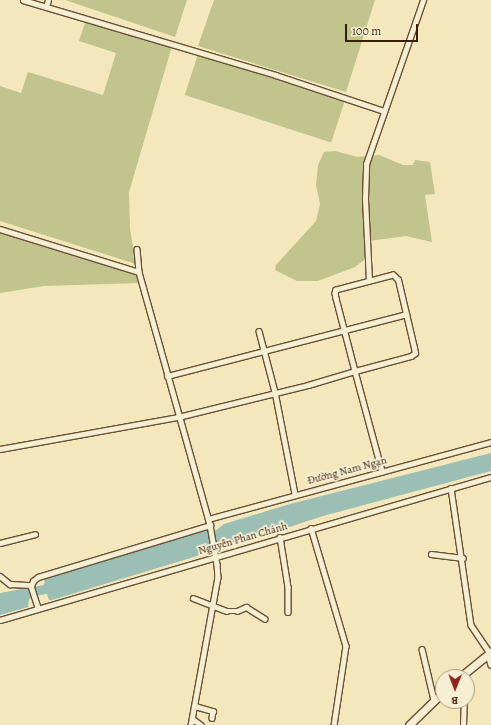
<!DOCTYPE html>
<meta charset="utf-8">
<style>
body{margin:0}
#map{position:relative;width:491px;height:725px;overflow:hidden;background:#f3e7bb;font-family:Alegreya,serif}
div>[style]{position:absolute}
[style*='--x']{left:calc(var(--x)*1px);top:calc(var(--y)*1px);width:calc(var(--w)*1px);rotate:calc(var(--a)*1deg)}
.green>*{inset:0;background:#c1c48c;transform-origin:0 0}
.water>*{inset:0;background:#9bbfb4}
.roads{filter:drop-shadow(1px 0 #685036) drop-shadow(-1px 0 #685036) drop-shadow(0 1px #685036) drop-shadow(0 -1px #685036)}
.minor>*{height:4.5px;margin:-2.25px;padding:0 2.25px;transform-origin:2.25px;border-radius:2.25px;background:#f7efd3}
.secondary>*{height:7px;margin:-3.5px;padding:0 3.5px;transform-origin:3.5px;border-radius:3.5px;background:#f7efd3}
span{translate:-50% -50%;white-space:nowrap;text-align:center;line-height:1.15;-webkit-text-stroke:3.5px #f7efd3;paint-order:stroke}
.street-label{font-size:11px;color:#391e09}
.north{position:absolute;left:435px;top:669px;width:40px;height:40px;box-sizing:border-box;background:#f7efd3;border:1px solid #ab9b82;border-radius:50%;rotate:181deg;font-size:11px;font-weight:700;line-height:16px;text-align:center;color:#391e09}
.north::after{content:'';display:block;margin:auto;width:14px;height:18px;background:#8f2418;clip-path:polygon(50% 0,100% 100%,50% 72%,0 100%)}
.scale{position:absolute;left:345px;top:24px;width:73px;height:18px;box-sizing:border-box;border:2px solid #391e09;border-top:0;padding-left:5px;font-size:12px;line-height:14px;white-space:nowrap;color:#391e09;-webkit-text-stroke:3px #f7efd3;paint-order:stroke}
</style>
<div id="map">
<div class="green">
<div style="clip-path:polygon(65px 0,187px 0,175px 37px)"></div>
<div style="clip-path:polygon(214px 0,375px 0,346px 92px,198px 46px)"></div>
<div style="clip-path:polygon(86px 20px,172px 46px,129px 192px,130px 229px,136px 264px,0 221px,0 86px,21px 93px,28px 72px,103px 95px,116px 53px,79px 41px)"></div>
<div style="left:198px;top:54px;width:154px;height:43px;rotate:18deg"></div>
<div style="clip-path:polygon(335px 151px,358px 157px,379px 155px,403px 165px,413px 165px,415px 160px,430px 162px,435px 194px,425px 195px,432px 242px,406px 236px,368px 241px,364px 260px,355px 267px,318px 281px,297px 281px,275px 270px,276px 265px,316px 221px,320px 204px,316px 185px,318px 165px,324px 152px)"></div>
<div style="clip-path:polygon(0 233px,138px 274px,140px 283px,44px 286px,0 293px)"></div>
</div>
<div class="water">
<div style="clip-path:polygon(491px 453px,491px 471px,323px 516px,229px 547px,221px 546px,217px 550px,52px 600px,49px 600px,47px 594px,40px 595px,29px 599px,28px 607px,0 615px,0 593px,44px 585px,45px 577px,157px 543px,209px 529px,215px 531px,224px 524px,290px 504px)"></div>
</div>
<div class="roads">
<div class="minor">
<div style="--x:23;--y:0;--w:264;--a:16.5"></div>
<div style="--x:276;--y:75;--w:114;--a:18.4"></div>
<div style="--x:46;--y:7;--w:7;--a:-74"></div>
<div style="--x:0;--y:229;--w:145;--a:17.2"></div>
<div style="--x:139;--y:272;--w:263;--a:74.3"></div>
<div style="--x:210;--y:525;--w:40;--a:80"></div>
<div style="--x:217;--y:564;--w:13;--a:86"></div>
<div style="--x:218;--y:577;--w:150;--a:100.3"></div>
<div style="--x:137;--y:249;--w:23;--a:85"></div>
<div style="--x:369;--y:281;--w:83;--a:-92.8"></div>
<div style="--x:365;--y:198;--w:34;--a:-88"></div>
<div style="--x:366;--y:164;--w:174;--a:-70.8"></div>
<div style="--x:259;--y:331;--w:63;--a:75.3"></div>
<div style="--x:275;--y:392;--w:104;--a:78.9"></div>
<div style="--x:167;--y:376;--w:247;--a:-14.5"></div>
<div style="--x:0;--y:449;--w:181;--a:-10.2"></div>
<div style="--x:178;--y:417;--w:134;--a:-13.8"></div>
<div style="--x:308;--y:385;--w:49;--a:-16.6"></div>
<div style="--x:355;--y:371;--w:58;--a:-15"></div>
<div style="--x:411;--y:356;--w:5;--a:-37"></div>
<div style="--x:415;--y:353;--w:5;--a:-101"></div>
<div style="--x:414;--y:348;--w:70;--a:-103.2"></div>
<div style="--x:398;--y:280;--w:7;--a:-135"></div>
<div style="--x:393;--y:275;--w:59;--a:165.3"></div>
<div style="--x:336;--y:290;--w:3;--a:108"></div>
<div style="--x:335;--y:293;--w:5;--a:79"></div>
<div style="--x:336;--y:298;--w:75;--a:75.4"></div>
<div style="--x:355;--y:371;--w:104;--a:74.9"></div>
<div style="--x:451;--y:488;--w:138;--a:81.7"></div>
<div style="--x:471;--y:625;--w:34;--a:56"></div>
<div style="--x:208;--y:519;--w:293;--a:-15.2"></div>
<div style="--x:311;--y:528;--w:123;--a:73.5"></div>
<div style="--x:346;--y:646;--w:80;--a:98.6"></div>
<div style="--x:280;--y:537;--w:51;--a:80.9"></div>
<div style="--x:288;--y:587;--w:25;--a:90"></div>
<div style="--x:0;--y:543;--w:36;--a:-14"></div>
<div style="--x:431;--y:554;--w:32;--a:7"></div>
<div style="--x:0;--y:576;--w:13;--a:39"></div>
<div style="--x:10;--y:584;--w:21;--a:3"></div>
<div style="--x:193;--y:598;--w:36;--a:21"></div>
<div style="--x:227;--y:611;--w:10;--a:0"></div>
<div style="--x:237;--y:611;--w:10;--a:-24"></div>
<div style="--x:246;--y:607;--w:22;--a:32"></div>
<div style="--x:38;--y:609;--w:23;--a:-108"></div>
<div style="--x:31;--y:587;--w:6;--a:-72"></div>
<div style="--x:33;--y:581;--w:6;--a:-39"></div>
<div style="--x:38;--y:577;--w:180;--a:-16.8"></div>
<div style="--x:0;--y:620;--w:511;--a:-16.24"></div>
<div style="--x:422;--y:649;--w:52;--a:76.8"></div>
<div style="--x:488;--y:654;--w:11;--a:75"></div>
<div style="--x:195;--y:706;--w:19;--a:16"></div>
<div style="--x:213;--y:711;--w:7;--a:98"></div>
<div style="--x:193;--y:719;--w:10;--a:37"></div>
<div style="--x:463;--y:725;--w:24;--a:-88"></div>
</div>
<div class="secondary">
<div style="--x:460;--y:677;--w:40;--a:-39"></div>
<div style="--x:409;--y:725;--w:47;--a:-44.1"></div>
</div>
</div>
<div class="street-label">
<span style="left:347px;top:471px;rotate:-15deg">Đường Nam Ngạn</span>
<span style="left:243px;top:539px;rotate:-16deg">Nguyễn Phan Chánh</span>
</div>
<div class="north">B</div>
<div class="scale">100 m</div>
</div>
